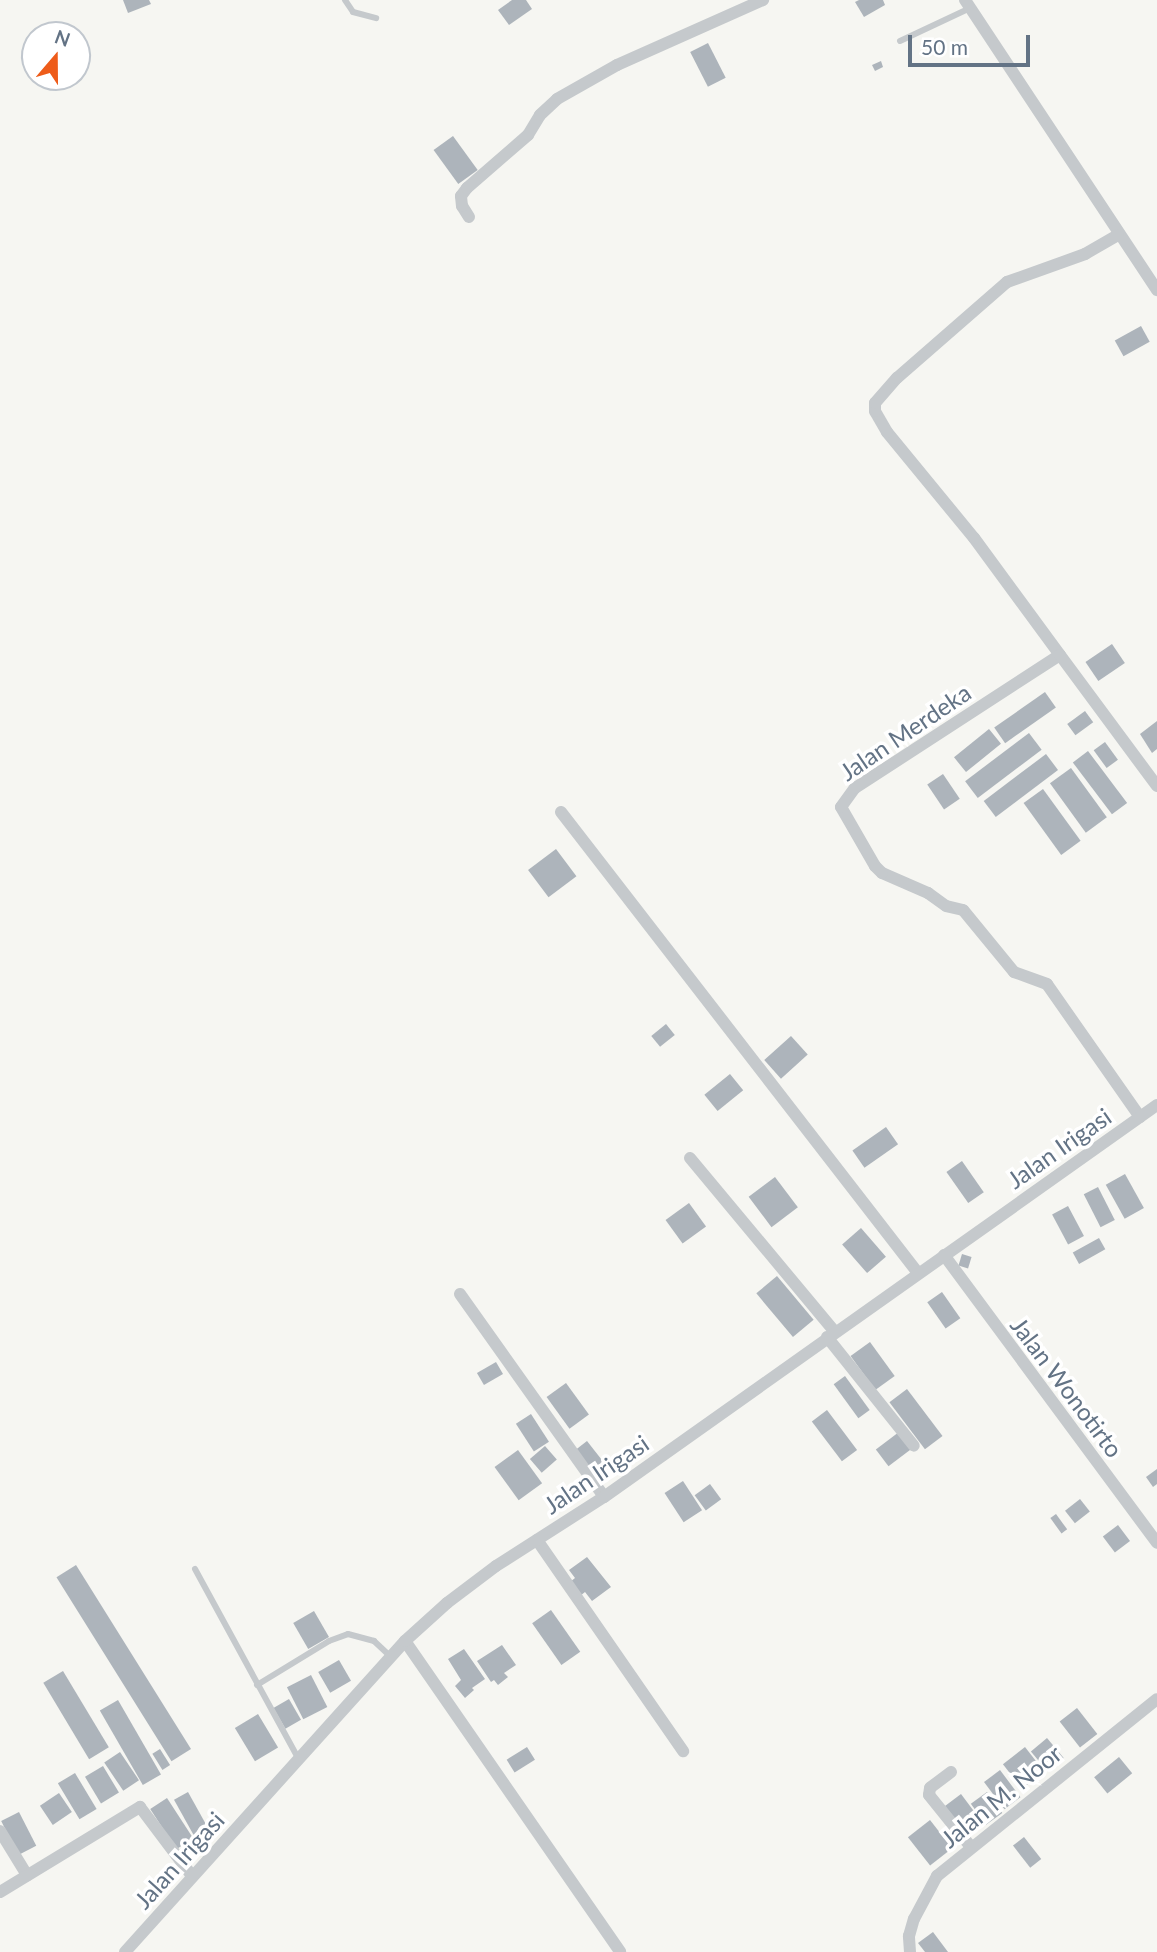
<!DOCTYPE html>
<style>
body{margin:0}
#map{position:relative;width:1157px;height:1952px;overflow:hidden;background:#f6f6f2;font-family:Lato,sans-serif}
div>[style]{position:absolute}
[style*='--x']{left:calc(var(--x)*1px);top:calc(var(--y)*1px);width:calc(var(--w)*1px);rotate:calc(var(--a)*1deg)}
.building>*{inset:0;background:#adb4bb;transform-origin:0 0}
.service>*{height:6px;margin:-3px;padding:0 3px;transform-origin:3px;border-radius:3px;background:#c5c9cc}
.minor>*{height:12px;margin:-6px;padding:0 6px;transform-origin:6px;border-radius:6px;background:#c5c9cc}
span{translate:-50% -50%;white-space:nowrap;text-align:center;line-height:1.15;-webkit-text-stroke:7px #fff;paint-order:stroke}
.street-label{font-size:24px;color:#637385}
.north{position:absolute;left:21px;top:21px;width:70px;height:70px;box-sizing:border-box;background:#fff;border:2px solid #c1c7ce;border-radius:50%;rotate:20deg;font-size:19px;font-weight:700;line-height:28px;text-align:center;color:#637385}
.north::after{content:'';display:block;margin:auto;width:24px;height:32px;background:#ee5c1a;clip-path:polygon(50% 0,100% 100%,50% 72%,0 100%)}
.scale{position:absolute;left:908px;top:35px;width:122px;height:32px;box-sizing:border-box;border:4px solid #637385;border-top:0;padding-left:9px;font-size:21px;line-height:24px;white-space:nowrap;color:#637385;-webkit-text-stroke:5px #fff;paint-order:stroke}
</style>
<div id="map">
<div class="building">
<div style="clip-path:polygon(123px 0,149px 0,151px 4px,128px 13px)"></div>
<div style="clip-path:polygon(512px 0,526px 0,532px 9px,509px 25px,498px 10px)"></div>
<div style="clip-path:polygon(859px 0,883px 0,885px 5px,864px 17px,855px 2px)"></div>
<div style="left:708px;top:43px;width:39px;height:20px;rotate:63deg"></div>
<div style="clip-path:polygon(881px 61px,883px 67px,875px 71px,872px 65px)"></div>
<div style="left:453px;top:136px;width:42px;height:24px;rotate:54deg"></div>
<div style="left:1141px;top:326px;width:18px;height:30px;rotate:61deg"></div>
<div style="left:1112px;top:644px;width:23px;height:32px;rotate:56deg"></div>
<div style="left:1045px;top:692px;width:19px;height:62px;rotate:55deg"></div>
<div style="left:1085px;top:711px;width:14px;height:22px;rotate:54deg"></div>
<div style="clip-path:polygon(1157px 721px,1157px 749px,1152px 753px,1140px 734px)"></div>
<div style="left:989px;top:729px;width:19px;height:45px;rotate:51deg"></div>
<div style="left:1029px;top:733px;width:21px;height:80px;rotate:53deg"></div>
<div style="left:1105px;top:742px;width:22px;height:14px;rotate:54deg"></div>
<div style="left:1088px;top:751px;width:65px;height:19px;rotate:53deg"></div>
<div style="left:1046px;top:754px;width:20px;height:78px;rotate:53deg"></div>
<div style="left:1071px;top:768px;width:61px;height:26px;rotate:54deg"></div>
<div style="left:943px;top:774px;width:30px;height:19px;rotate:56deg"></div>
<div style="left:1043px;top:789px;width:64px;height:24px;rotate:54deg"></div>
<div style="left:556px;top:849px;width:34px;height:35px;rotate:53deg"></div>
<div style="left:666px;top:1024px;width:14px;height:19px;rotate:51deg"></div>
<div style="left:791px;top:1036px;width:25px;height:36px;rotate:48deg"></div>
<div style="left:730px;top:1074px;width:21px;height:33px;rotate:51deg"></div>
<div style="left:886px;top:1127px;width:21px;height:41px;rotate:55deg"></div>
<div style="left:962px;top:1161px;width:38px;height:19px;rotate:55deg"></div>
<div style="left:1125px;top:1174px;width:39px;height:22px;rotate:61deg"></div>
<div style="left:775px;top:1177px;width:38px;height:33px;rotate:53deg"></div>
<div style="left:1098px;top:1187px;width:37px;height:16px;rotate:63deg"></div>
<div style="left:689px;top:1203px;width:29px;height:29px;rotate:54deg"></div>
<div style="left:1068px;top:1206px;width:34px;height:18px;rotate:62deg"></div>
<div style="left:861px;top:1228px;width:38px;height:25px;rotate:49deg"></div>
<div style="left:1099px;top:1238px;width:13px;height:30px;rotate:61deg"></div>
<div style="left:962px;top:1254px;width:10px;height:12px;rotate:17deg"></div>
<div style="left:777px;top:1276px;width:57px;height:27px;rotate:50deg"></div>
<div style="left:942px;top:1292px;width:32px;height:18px;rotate:55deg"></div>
<div style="left:870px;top:1342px;width:42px;height:24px;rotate:54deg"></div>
<div style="left:496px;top:1362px;width:14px;height:22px;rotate:60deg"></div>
<div style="left:845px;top:1376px;width:42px;height:14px;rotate:54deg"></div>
<div style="left:566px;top:1383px;width:39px;height:24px;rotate:54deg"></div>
<div style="left:907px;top:1389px;width:59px;height:22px;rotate:53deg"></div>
<div style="left:827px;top:1410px;width:50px;height:19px;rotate:53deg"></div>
<div style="left:531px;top:1414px;width:33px;height:18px;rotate:57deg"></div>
<div style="left:899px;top:1432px;width:21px;height:29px;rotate:53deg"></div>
<div style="left:587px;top:1441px;width:36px;height:18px;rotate:52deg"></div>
<div style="left:545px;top:1446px;width:18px;height:20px;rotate:49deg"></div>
<div style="left:518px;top:1450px;width:41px;height:29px;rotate:54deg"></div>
<div style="clip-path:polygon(1157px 1469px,1157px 1484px,1153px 1487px,1146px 1477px)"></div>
<div style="left:683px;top:1481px;width:35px;height:22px;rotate:57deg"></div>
<div style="left:710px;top:1484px;width:19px;height:19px;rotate:54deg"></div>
<div style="left:1080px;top:1499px;width:16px;height:19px;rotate:52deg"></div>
<div style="left:1056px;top:1514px;width:19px;height:7px;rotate:54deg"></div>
<div style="left:1118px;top:1525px;width:20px;height:19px;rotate:53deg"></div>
<div style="clip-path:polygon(587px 1557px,611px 1587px,592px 1601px,585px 1592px,580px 1596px,570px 1582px,575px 1578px,569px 1570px)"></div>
<div style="left:76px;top:1565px;width:217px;height:23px;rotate:58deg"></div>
<div style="left:551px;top:1610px;width:51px;height:23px;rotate:55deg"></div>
<div style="left:314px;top:1611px;width:30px;height:24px;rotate:60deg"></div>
<div style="clip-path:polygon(502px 1645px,516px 1665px,504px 1673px,508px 1677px,498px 1685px,494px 1680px,491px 1682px,477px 1661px)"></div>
<div style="clip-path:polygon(464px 1649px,485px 1679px,472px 1688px,474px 1690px,465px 1698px,455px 1686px,461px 1680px,448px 1659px)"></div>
<div style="left:339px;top:1660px;width:24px;height:24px;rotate:60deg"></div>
<div style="left:63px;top:1671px;width:89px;height:23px;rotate:59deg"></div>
<div style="left:311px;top:1675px;width:36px;height:27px;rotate:63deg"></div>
<div style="left:289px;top:1699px;width:24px;height:18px;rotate:60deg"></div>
<div style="left:118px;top:1700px;width:86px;height:21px;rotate:60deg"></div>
<div style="left:1077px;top:1708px;width:33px;height:22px;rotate:52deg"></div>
<div style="left:258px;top:1714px;width:39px;height:27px;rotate:59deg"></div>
<div style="left:1047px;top:1738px;width:26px;height:21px;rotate:50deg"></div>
<div style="left:527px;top:1747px;width:15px;height:24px;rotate:58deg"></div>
<div style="left:1025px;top:1747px;width:31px;height:28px;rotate:52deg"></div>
<div style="left:160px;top:1749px;width:19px;height:9px;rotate:58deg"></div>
<div style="left:120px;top:1752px;width:34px;height:19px;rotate:56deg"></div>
<div style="left:1119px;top:1757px;width:21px;height:32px;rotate:51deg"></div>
<div style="left:103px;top:1766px;width:31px;height:21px;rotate:59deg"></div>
<div style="left:1000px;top:1770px;width:34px;height:20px;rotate:53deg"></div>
<div style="left:75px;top:1773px;width:42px;height:20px;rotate:59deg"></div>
<div style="left:188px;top:1792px;width:41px;height:16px;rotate:61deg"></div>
<div style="left:987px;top:1792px;width:26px;height:20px;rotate:54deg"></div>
<div style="left:59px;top:1793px;width:23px;height:23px;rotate:56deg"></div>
<div style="left:961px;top:1794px;width:34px;height:20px;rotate:53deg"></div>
<div style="left:167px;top:1798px;width:48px;height:20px;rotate:57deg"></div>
<div style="left:19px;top:1812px;width:38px;height:20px;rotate:63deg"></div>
<div style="left:930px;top:1820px;width:36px;height:28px;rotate:52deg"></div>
<div style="left:1024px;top:1837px;width:28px;height:14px;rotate:52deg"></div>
<div style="clip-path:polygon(933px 1932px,948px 1952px,925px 1952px,918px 1943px)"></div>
</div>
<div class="service">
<div style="--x:345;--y:0;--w:14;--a:56"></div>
<div style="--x:353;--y:12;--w:24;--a:15"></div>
<div style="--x:900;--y:41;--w:77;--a:-25.2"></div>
<div style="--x:195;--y:1569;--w:215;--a:61.4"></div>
<div style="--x:257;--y:1685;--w:84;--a:-31.4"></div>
<div style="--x:329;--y:1641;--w:20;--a:-20"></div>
<div style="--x:348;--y:1634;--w:27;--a:15"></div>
<div style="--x:374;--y:1641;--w:23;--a:43"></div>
</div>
<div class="minor">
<div style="--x:965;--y:0;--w:348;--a:56.5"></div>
<div style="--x:469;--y:217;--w:13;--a:-122"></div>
<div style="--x:462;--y:206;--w:10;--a:-96"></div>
<div style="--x:461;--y:196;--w:10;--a:-53"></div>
<div style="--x:467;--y:188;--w:81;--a:-41"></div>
<div style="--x:528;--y:135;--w:23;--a:-59"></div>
<div style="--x:540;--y:115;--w:23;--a:-43"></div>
<div style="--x:557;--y:99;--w:69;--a:-29.5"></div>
<div style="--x:617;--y:65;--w:160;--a:-24"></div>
<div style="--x:1060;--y:655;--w:145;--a:-126.3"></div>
<div style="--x:974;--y:538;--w:137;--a:-129.4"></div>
<div style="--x:887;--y:432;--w:24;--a:-120"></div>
<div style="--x:875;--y:411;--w:8;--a:-90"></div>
<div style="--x:875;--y:403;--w:33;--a:-49"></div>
<div style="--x:897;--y:378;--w:146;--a:-41.1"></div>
<div style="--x:1007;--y:282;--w:83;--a:-19.7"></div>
<div style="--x:1085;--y:254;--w:38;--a:-30"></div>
<div style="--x:561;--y:812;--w:583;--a:52.25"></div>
<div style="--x:1140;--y:1117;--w:162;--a:-125"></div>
<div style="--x:1047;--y:984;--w:35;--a:-160"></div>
<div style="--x:1014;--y:972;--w:80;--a:-129.4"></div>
<div style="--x:963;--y:910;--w:17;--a:-167"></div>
<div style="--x:946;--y:906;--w:22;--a:-144"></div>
<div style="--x:928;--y:893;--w:50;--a:-156.5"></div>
<div style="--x:882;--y:873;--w:10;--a:-135"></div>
<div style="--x:875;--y:866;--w:68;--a:-120"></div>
<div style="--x:841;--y:807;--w:24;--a:-54"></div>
<div style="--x:855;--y:788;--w:244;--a:-33"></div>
<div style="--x:1060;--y:655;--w:163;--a:53.5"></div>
<div style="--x:690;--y:1158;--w:226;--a:50.2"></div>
<div style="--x:944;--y:1255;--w:358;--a:53.5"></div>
<div style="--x:460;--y:1294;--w:249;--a:54.6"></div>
<div style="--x:827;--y:1337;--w:139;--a:51.4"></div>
<div style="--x:537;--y:1540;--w:257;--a:55.3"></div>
<div style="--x:405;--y:1641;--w:378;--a:55.3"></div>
<div style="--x:951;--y:1772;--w:26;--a:143"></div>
<div style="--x:930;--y:1788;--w:7;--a:98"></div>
<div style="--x:929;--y:1795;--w:67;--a:51.1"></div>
<div style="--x:0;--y:1831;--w:52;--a:58.5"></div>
<div style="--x:0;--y:1892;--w:164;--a:-31.3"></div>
<div style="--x:140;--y:1807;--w:86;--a:53"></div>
<div style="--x:125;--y:1952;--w:418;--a:-48"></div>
<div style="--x:405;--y:1641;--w:57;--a:-42.1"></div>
<div style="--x:447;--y:1603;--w:61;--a:-37.1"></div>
<div style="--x:496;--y:1566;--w:128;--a:-32.6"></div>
<div style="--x:604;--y:1497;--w:678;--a:-35.33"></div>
<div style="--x:910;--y:1952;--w:16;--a:-94"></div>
<div style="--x:909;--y:1936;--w:18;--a:-74"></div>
<div style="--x:914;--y:1919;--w:49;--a:-61.9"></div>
<div style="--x:937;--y:1876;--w:282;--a:-38.8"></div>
</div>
<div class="street-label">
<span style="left:905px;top:732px;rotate:-34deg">Jalan Merdeka</span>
<span style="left:1059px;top:1148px;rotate:-35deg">Jalan Irigasi</span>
<span style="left:1067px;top:1387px;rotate:53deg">Jalan Wonotirto</span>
<span style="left:596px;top:1474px;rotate:-34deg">Jalan Irigasi</span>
<span style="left:1001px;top:1796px;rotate:-39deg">Jalan M. Noor</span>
<span style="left:179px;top:1860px;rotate:-48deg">Jalan Irigasi</span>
</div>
<div class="north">N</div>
<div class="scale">50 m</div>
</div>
